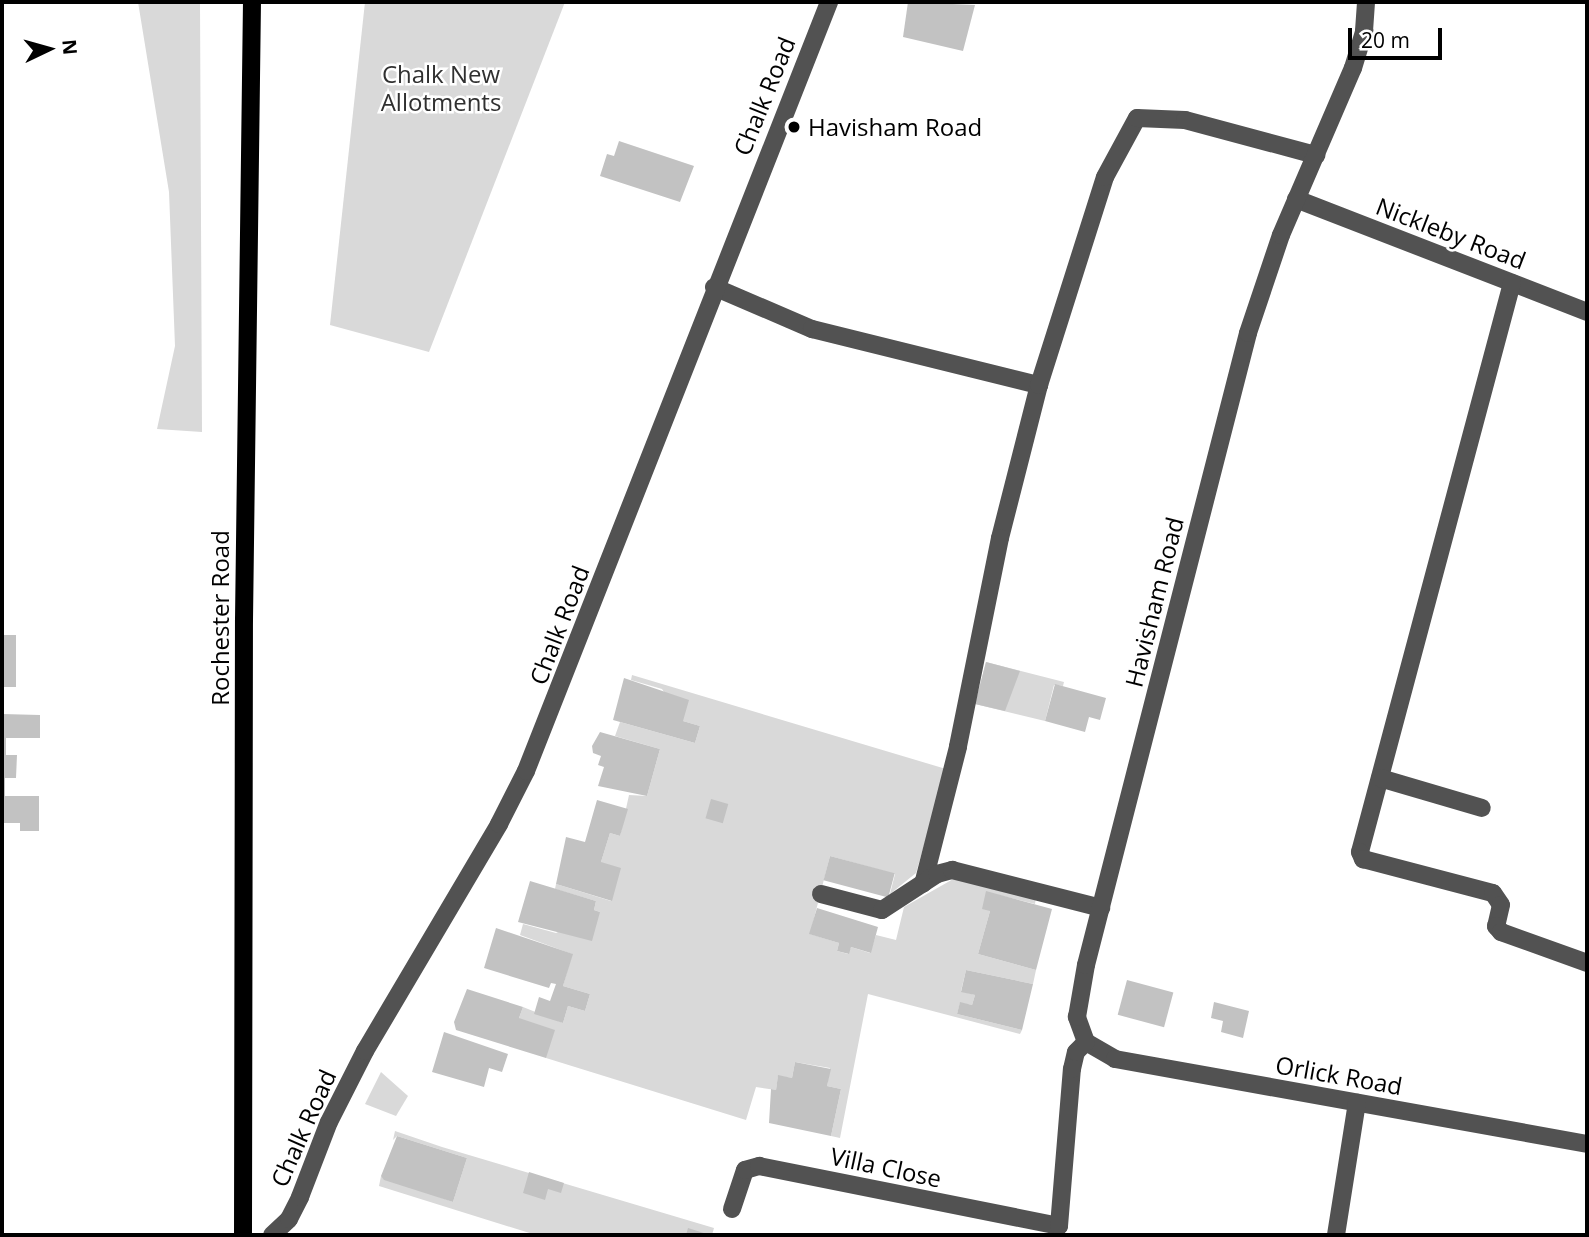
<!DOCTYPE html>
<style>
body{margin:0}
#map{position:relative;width:1589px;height:1237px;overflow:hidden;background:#fff;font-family:"Open Sans",sans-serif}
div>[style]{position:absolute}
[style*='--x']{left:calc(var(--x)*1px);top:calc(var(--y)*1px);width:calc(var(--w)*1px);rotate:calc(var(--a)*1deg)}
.green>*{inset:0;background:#d9d9d9}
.building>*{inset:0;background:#c2c2c2;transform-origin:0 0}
.minor>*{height:18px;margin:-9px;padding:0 9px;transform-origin:9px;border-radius:9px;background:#525252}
.major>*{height:18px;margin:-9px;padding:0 9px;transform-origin:9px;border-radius:9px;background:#000}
.dots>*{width:19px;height:19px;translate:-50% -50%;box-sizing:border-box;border:4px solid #fff;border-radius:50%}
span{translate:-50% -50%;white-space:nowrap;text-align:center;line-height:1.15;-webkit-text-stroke:5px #fff;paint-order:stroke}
.park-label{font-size:24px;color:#303030}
.street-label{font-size:24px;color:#000}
.poi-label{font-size:24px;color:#000}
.left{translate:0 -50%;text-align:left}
.frame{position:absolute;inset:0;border:4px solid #000;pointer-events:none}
.north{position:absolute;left:14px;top:14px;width:70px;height:70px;-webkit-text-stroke:5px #fff;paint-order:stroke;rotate:85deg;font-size:19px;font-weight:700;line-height:28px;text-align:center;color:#000}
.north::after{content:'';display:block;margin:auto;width:24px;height:32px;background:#000;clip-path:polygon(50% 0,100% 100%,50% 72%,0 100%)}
.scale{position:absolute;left:1348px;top:28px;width:94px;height:32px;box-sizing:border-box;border:4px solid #000;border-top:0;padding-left:9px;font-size:21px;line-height:24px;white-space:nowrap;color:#000;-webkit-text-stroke:5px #fff;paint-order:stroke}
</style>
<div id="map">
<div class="green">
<div style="clip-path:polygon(138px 2px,200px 2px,202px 432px,157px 429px,175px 346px,169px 192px)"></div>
<div style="clip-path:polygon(365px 2px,565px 2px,429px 352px,330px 325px)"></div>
<div style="clip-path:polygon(986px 662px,1064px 682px,1063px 686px,1054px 685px,1045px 721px,975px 704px)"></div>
<div style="clip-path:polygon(632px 675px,946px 769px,916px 873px,890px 894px,895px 874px,830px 856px,810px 934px,839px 943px,837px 951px,848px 954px,851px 947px,870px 953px,876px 935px,896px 940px,904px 907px,955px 878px,1036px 897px,1035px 904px,986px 892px,990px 911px,978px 954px,1036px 970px,1033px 984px,966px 970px,961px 991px,975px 995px,972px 1005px,960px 1003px,957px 1014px,1022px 1030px,1020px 1034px,868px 994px,840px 1138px,831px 1136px,841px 1089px,827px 1086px,830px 1068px,795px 1062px,792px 1078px,778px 1076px,776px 1090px,756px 1087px,746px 1120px,546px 1058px,519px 1018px,523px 1007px,563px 1023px,568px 1006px,585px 1011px,590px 994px,563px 986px,572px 954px,520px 935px,523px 924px,556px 933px,600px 912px,594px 910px,596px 901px,555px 889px,556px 884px,611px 901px,601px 862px,610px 833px,620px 836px,629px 795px,647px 796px,660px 749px,615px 736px,620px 722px,695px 743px,700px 726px,683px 721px,662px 689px,631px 680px)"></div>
<div style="clip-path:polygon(381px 1072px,408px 1096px,396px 1116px,365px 1104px)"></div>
<div style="clip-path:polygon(395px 1131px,442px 1147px,714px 1228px,712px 1235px,536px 1235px,379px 1186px,381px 1176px,453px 1202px,467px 1158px,397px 1136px,393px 1140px)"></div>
</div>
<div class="building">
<div style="clip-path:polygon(908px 2px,975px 5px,963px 51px,903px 37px)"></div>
<div style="clip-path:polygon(619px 141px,694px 166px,680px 202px,600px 176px,607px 154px,614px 156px)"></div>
<div style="left:2px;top:635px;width:14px;height:52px"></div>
<div style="clip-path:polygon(986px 662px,1020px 671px,1005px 711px,975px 704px)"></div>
<div style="clip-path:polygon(624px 678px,689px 700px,683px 721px,700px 726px,695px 743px,613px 720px)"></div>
<div style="clip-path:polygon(1055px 684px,1106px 698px,1100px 720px,1089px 717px,1085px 732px,1045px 721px)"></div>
<div style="clip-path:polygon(2px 714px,40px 715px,40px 738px,6px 738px,6px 755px,17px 755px,16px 778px,5px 778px,5px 796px,39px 796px,39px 831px,20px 831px,20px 823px,2px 823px)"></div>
<div style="clip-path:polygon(600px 732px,660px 749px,647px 796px,598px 786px,604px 767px,598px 765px,601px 756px,593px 753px,592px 746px)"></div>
<div style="left:711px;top:799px;width:18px;height:20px;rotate:16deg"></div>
<div style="clip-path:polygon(597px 800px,628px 809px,620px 836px,610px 833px,601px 862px,621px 868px,612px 901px,556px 884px,566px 837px,585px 842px)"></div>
<div style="left:830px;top:856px;width:67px;height:25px;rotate:15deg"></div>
<div style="clip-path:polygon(530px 881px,596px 901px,594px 910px,600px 912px,592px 941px,518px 922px)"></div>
<div style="clip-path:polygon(986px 891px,1052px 909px,1036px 970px,978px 954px,990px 911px,982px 909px)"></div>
<div style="clip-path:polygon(817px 908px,878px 927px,871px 953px,851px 947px,849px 954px,837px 951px,839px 943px,809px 934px)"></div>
<div style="clip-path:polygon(496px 928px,573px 954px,563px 986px,590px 994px,585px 1011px,568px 1006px,563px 1023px,534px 1014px,539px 997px,550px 1001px,556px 984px,551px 983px,549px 988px,484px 968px)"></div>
<div style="clip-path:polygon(966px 970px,1033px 984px,1022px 1030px,957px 1014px,960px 1002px,972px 1005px,975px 995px,961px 992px)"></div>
<div style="left:1127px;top:980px;width:48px;height:36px;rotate:15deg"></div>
<div style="clip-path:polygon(467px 989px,523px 1007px,519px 1018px,555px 1030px,546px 1058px,456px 1030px,454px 1022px)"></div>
<div style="clip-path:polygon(1214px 1002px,1249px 1011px,1243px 1038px,1221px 1032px,1223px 1021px,1211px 1018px)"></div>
<div style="clip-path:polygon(444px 1032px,508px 1054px,502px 1072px,489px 1068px,484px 1087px,432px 1072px)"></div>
<div style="clip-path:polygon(795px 1062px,831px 1069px,827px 1086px,841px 1089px,831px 1136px,769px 1123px,771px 1089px,776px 1090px,778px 1075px,792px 1078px)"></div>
<div style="clip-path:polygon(397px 1136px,467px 1158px,453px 1202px,384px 1180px,381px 1176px)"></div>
<div style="clip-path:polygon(529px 1172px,564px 1183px,561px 1193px,548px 1189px,545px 1200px,523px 1193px)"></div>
<div style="clip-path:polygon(688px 1228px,710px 1235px,686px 1235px)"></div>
</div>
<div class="minor">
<div style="--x:1296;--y:199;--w:312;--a:21.2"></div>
<div style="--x:1512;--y:283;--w:589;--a:104.96"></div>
<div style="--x:1360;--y:852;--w:8;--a:67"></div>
<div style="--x:1363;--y:859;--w:134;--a:14.7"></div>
<div style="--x:1493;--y:893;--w:14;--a:56"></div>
<div style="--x:1501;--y:905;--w:22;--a:103"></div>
<div style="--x:1496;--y:926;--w:8;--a:50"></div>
<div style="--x:1501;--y:932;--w:91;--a:19.8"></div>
<div style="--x:714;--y:287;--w:107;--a:23.2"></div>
<div style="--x:812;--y:329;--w:234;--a:13.9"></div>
<div style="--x:1039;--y:385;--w:158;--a:104.3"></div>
<div style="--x:1000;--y:538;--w:213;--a:101.4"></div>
<div style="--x:958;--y:747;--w:141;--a:104.3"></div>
<div style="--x:1039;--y:385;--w:218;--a:-72.4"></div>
<div style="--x:1105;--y:177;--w:67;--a:-61.5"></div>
<div style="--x:1137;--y:118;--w:48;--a:2.4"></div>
<div style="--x:1185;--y:120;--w:136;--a:15"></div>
<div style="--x:1380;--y:778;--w:106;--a:16.4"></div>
<div style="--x:821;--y:894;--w:63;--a:14.7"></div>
<div style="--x:882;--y:910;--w:66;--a:-33.2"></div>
<div style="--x:937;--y:874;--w:16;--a:-15"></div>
<div style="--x:952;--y:870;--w:154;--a:14.3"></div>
<div style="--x:1086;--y:1042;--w:34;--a:30"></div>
<div style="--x:1115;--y:1059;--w:480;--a:10.2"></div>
<div style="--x:732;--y:1209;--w:41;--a:-71.6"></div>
<div style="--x:745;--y:1170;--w:15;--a:-16"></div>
<div style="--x:759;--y:1166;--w:306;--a:11.3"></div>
<div style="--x:1059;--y:1226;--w:158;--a:-85.3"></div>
<div style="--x:1072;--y:1069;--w:17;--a:-77"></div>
<div style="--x:1076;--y:1052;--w:14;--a:-45"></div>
<div style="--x:1086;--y:1042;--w:27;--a:-110"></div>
<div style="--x:1077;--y:1017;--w:53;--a:-80.2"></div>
<div style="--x:1086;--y:965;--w:652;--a:-75.62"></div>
<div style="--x:1248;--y:333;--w:103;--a:-71.4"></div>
<div style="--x:1281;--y:235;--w:182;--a:-66.7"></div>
<div style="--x:1353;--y:68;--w:39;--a:-73"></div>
<div style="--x:1364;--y:31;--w:29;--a:-86"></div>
<div style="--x:272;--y:1235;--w:23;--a:-43"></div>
<div style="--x:289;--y:1219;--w:25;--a:-63"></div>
<div style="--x:300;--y:1197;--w:80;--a:-68.9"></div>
<div style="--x:329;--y:1122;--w:80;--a:-63.1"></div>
<div style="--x:365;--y:1051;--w:264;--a:-59.4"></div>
<div style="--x:499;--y:824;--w:59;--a:-63"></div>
<div style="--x:526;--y:771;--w:827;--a:-68.49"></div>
<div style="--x:1336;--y:1235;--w:134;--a:-81"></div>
</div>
<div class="major">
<div style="--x:243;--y:1235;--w:615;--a:-89.91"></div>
<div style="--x:244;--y:620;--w:618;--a:-89.26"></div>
</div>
<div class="dots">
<div style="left:794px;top:127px;background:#000"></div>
</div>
<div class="park-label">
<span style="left:441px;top:88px">Chalk New<br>Allotments</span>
</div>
<div class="street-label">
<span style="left:764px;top:96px;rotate:-68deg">Chalk Road</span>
<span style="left:1451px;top:233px;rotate:21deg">Nickleby Road</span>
<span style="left:1154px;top:602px;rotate:-76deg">Havisham Road</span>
<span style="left:220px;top:618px;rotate:-90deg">Rochester Road</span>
<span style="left:559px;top:625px;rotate:-69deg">Chalk Road</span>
<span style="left:1339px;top:1075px;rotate:10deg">Orlick Road</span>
<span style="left:303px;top:1128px;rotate:-66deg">Chalk Road</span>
<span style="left:886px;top:1167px;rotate:12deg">Villa Close</span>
</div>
<div class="poi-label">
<span class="left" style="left:808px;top:127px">Havisham Road</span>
</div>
<div class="frame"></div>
<div class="north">N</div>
<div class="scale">20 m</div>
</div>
